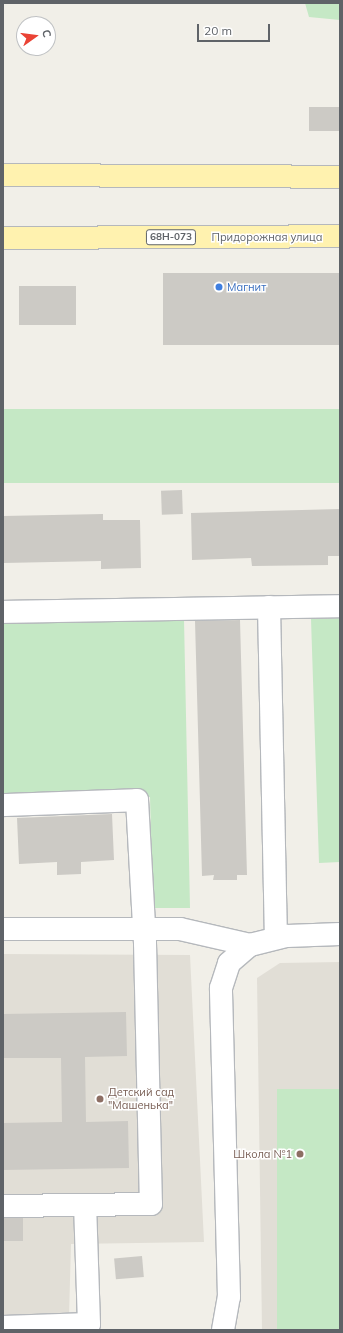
<!DOCTYPE html>
<meta charset="utf-8">
<style>
body{margin:0}
#map{position:relative;width:343px;height:1333px;overflow:hidden;background:#f1efe8;font-family:Mulish,sans-serif}
div>[style]{position:absolute}
[style*='--x']{left:calc(var(--x)*1px);top:calc(var(--y)*1px);width:calc(var(--w)*1px);rotate:calc(var(--a)*1deg)}
.education>*{inset:0;background:#e1ded6}
.green>*{inset:0;background:#c5e8c5;transform-origin:0 0}
.building>*{inset:0;background:#cccac5;transform-origin:0 0}
.roads{filter:drop-shadow(1px 0 #b5b8bc) drop-shadow(-1px 0 #b5b8bc) drop-shadow(0 1px #b5b8bc) drop-shadow(0 -1px #b5b8bc)}
.minor>*{height:22px;margin:-11px;padding:0 11px;transform-origin:11px;border-radius:11px;background:#fff}
.major>*{height:22px;margin:-11px;padding:0 11px;transform-origin:11px;border-radius:11px;background:#fff2af}
.dots>*{width:11px;height:11px;translate:-50% -50%;box-sizing:border-box;border:2px solid #fff;border-radius:50%}
span{translate:-50% -50%;white-space:nowrap;text-align:center;line-height:1.15;-webkit-text-stroke:3px #fff;paint-order:stroke}
.shield-label span{padding:1px 3px;background:#fff;border:1px solid;border-radius:3px;-webkit-text-stroke-width:0}
.shield-label{font-size:10px;color:#5f6368;font-weight:700}
.street-label{font-size:11px;color:#5f6368}
.shop-label{font-size:11px;color:#366cbe}
.left{translate:0 -50%;text-align:left}
.education-label{font-size:11px;color:#785e54}
.right{translate:-100% -50%;text-align:right}
.frame{position:absolute;inset:0;border:4px solid #5f6368;pointer-events:none}
.north{position:absolute;left:16px;top:16px;width:40px;height:40px;box-sizing:border-box;background:#fff;border:1px solid #bfc1c3;border-radius:50%;rotate:76deg;font-size:11px;font-weight:700;line-height:16px;text-align:center;color:#5f6368}
.north::after{content:'';display:block;margin:auto;width:14px;height:18px;background:#ea4335;clip-path:polygon(50% 0,100% 100%,50% 72%,0 100%)}
.scale{position:absolute;left:197px;top:24px;width:73px;height:18px;box-sizing:border-box;border:2px solid #5f6368;border-top:0;padding-left:5px;font-size:12px;line-height:14px;white-space:nowrap;color:#5f6368;-webkit-text-stroke:3px #fff;paint-order:stroke}
</style>
<div id="map">
<div class="education">
<div style="clip-path:polygon(3px 954px,190px 955px,204px 1242px,71px 1244px,69px 1317px,3px 1318px)"></div>
<div style="clip-path:polygon(340px 962px,340px 1330px,262px 1330px,257px 978px,280px 963px)"></div>
</div>
<div class="green">
<div style="clip-path:polygon(305px 3px,340px 3px,340px 20px,309px 17px)"></div>
<div style="left:340px;top:409px;width:74px;height:337px;rotate:90deg"></div>
<div style="clip-path:polygon(340px 618px,340px 862px,319px 863px,311px 619px)"></div>
<div style="clip-path:polygon(184px 619px,190px 908px,153px 908px,150px 797px,3px 799px,3px 623px)"></div>
<div style="left:340px;top:1089px;width:241px;height:63px;rotate:90deg"></div>
</div>
<div class="building">
<div style="left:340px;top:107px;width:24px;height:31px;rotate:90deg"></div>
<div style="left:340px;top:273px;width:72px;height:177px;rotate:90deg"></div>
<div style="left:19px;top:286px;width:57px;height:39px"></div>
<div style="left:182px;top:490px;width:24px;height:21px;rotate:88deg"></div>
<div style="clip-path:polygon(340px 509px,340px 556px,328px 556px,328px 565px,252px 566px,251px 558px,192px 560px,191px 513px)"></div>
<div style="clip-path:polygon(103px 514px,103px 520px,140px 520px,141px 568px,101px 569px,101px 561px,3px 563px,3px 516px)"></div>
<div style="clip-path:polygon(240px 620px,247px 875px,237px 875px,237px 880px,213px 880px,214px 875px,202px 876px,195px 621px)"></div>
<div style="clip-path:polygon(112px 814px,114px 860px,81px 862px,81px 874px,57px 875px,57px 862px,19px 864px,17px 818px)"></div>
<div style="clip-path:polygon(126px 1012px,127px 1056px,85px 1057px,86px 1122px,128px 1121px,129px 1168px,3px 1170px,3px 1123px,62px 1122px,61px 1058px,3px 1058px,3px 1014px)"></div>
<div style="left:3px;top:1218px;width:20px;height:23px"></div>
<div style="left:142px;top:1256px;width:21px;height:28px;rotate:85deg"></div>
</div>
<div class="roads">
<div class="minor">
<div style="--x:269;--y:607;--w:331;--a:88.8"></div>
<div style="--x:3;--y:612;--w:337;--a:-1"></div>
<div style="--x:3;--y:805;--w:134;--a:-2.1"></div>
<div style="--x:137;--y:800;--w:143;--a:86.8"></div>
<div style="--x:145;--y:943;--w:261;--a:88.7"></div>
<div style="--x:151;--y:1204;--w:148;--a:179.2"></div>
<div style="--x:3;--y:929;--w:177;--a:0"></div>
<div style="--x:180;--y:929;--w:72;--a:12.9"></div>
<div style="--x:3;--y:1327;--w:86;--a:-2"></div>
<div style="--x:89;--y:1324;--w:119;--a:-91.9"></div>
<div style="--x:223;--y:1330;--w:34;--a:-80"></div>
<div style="--x:229;--y:1297;--w:309;--a:-91.5"></div>
<div style="--x:221;--y:988;--w:26;--a:-72"></div>
<div style="--x:229;--y:963;--w:28;--a:-41"></div>
<div style="--x:250;--y:945;--w:38;--a:-14"></div>
<div style="--x:287;--y:936;--w:53;--a:-2.2"></div>
</div>
<div class="major">
<div style="--x:3;--y:175;--w:337;--a:0.3"></div>
<div style="--x:3;--y:238;--w:337;--a:-0.3"></div>
</div>
</div>
<div class="dots">
<div style="left:219px;top:287px;background:#3f7fe0"></div>
<div style="left:100px;top:1099px;background:#8d6e63"></div>
<div style="left:300px;top:1154px;background:#8d6e63"></div>
</div>
<div class="shield-label">
<span style="left:171px;top:237px">68Н-073</span>
</div>
<div class="street-label">
<span style="left:267px;top:237px">Придорожная улица</span>
</div>
<div class="shop-label">
<span class="left" style="left:227px;top:287px">Магнит</span>
</div>
<div class="education-label">
<span class="left" style="left:108px;top:1099px">Детский сад<br>"Машенька"</span>
<span class="right" style="left:292px;top:1154px">Школа №1</span>
</div>
<div class="frame"></div>
<div class="north">С</div>
<div class="scale">20 m</div>
</div>
